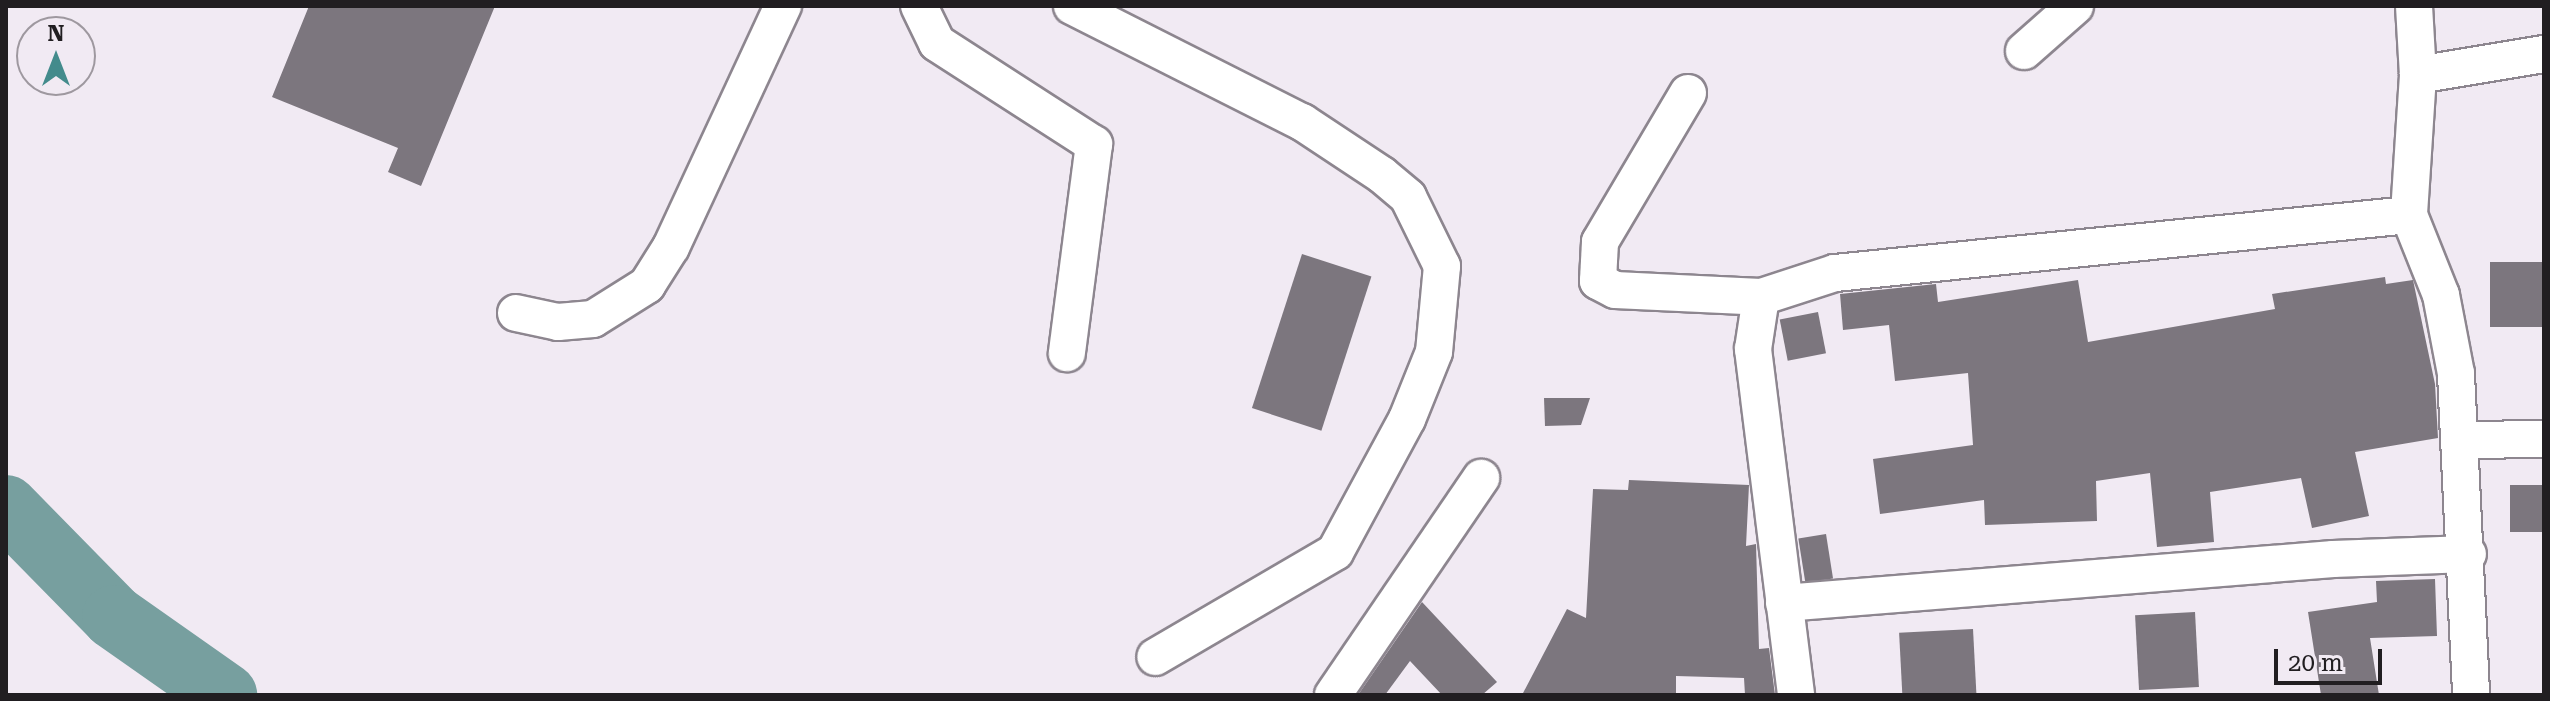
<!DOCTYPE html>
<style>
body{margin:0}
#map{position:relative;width:2550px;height:701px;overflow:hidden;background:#f1eaf3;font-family:"Roboto Serif",serif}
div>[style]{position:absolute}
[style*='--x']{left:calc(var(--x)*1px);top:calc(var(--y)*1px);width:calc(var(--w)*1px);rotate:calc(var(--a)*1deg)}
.river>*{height:64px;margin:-32px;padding:0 32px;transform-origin:32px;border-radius:32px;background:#779f9f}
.building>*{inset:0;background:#7c767e;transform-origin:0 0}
.roads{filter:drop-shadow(2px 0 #8d868f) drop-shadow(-2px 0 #8d868f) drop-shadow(0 2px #8d868f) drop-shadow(0 -2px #8d868f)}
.minor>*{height:36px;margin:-18px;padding:0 18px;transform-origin:18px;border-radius:18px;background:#fff}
span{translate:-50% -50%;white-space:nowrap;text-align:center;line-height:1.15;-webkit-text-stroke:6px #f1eaf3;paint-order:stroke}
.frame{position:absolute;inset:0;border:8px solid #211e21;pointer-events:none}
.north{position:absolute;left:16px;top:16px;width:80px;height:80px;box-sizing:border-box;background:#f1eaf3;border:2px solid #9e989f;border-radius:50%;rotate:0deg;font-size:22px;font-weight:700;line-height:32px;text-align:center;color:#211e21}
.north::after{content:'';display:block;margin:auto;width:28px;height:36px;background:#438b8c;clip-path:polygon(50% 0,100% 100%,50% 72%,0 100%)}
.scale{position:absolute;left:2274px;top:649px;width:108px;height:36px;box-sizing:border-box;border:4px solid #211e21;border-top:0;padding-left:10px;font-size:24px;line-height:28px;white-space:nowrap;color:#211e21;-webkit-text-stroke:6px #f1eaf3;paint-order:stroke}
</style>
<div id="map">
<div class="river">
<div style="--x:6;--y:507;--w:154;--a:45.5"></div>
<div style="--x:114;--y:617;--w:136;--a:35.1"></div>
</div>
<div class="building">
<div style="clip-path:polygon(309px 6px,495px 6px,421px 186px,388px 172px,398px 148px,272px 97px)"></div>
<div style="left:1302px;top:254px;width:73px;height:162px;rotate:18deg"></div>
<div style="left:2544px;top:262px;width:65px;height:54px;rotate:90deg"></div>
<div style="clip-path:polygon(2385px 277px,2386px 284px,2413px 280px,2435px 384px,2438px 438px,2355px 452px,2369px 516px,2312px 528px,2301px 478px,2210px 492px,2214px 542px,2157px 547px,2150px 473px,2096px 481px,2097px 521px,1985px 525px,1984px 500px,1880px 514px,1873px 459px,1973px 445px,1968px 373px,1895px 381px,1889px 325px,1843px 330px,1840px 294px,1936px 284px,1938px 302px,2078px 280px,2088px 342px,2275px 309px,2272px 294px)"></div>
<div style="left:1818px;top:312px;width:42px;height:39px;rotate:79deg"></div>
<div style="clip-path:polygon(1544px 398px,1590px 398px,1581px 425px,1545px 426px)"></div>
<div style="clip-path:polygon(1629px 480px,1749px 485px,1746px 546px,1756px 544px,1759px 649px,1769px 648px,1775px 695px,1745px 695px,1744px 678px,1676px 676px,1676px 695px,1522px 695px,1567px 609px,1586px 618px,1593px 489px,1628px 490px)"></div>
<div style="left:2544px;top:485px;width:47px;height:34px;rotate:90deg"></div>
<div style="left:1826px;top:534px;width:45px;height:28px;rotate:81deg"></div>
<div style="clip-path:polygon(2435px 579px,2437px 636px,2370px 638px,2379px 695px,2321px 695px,2308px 612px,2377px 602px,2376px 581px)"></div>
<div style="clip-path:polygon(1422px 602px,1497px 682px,1482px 695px,1442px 695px,1410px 661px,1385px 695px,1358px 695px)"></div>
<div style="left:2195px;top:612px;width:75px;height:60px;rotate:87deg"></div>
<div style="left:1973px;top:629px;width:66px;height:74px;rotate:87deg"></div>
</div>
<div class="roads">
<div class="minor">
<div style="--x:919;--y:6;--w:41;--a:64.1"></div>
<div style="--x:937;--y:43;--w:187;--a:32.8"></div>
<div style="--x:1094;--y:144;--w:211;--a:97.4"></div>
<div style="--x:1072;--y:6;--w:258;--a:26.8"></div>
<div style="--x:1302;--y:122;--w:96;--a:33.5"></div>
<div style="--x:1382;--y:175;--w:34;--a:40"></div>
<div style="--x:1408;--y:197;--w:77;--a:63.8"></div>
<div style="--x:1442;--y:266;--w:86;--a:95.3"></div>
<div style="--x:1434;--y:352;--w:72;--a:111.9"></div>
<div style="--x:1407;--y:419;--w:151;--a:118.4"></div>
<div style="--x:1335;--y:552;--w:208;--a:149.7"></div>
<div style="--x:2414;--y:6;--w:69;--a:86.7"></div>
<div style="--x:2418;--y:75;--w:140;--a:93.7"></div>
<div style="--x:2409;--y:215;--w:86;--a:68.2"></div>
<div style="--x:2441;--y:295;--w:80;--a:79.2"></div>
<div style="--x:2456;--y:374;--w:321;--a:87.3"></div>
<div style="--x:2024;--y:51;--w:68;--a:-41.4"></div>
<div style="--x:2418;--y:75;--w:128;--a:-9.5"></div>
<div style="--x:1688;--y:93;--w:173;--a:120.6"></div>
<div style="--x:1600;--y:242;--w:39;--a:93"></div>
<div style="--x:1598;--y:281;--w:19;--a:28"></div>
<div style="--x:1615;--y:290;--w:146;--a:2.7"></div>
<div style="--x:1761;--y:297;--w:78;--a:-18"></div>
<div style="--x:1835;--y:273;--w:577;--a:-5.77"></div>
<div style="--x:1761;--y:297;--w:53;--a:98.7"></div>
<div style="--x:1753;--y:349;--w:349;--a:82.9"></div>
<div style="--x:516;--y:313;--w:43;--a:12.1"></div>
<div style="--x:558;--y:322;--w:35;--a:-5"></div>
<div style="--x:593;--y:319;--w:64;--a:-32.2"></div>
<div style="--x:647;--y:285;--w:45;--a:-57.7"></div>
<div style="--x:671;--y:247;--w:266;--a:-65.1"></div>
<div style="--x:2464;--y:440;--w:80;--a:-0.7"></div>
<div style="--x:1784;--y:603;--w:551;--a:-4.58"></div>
<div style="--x:2333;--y:559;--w:135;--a:-2.1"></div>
<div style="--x:1333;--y:695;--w:263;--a:-55.7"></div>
</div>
</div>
<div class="frame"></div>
<div class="north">N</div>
<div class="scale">20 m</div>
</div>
